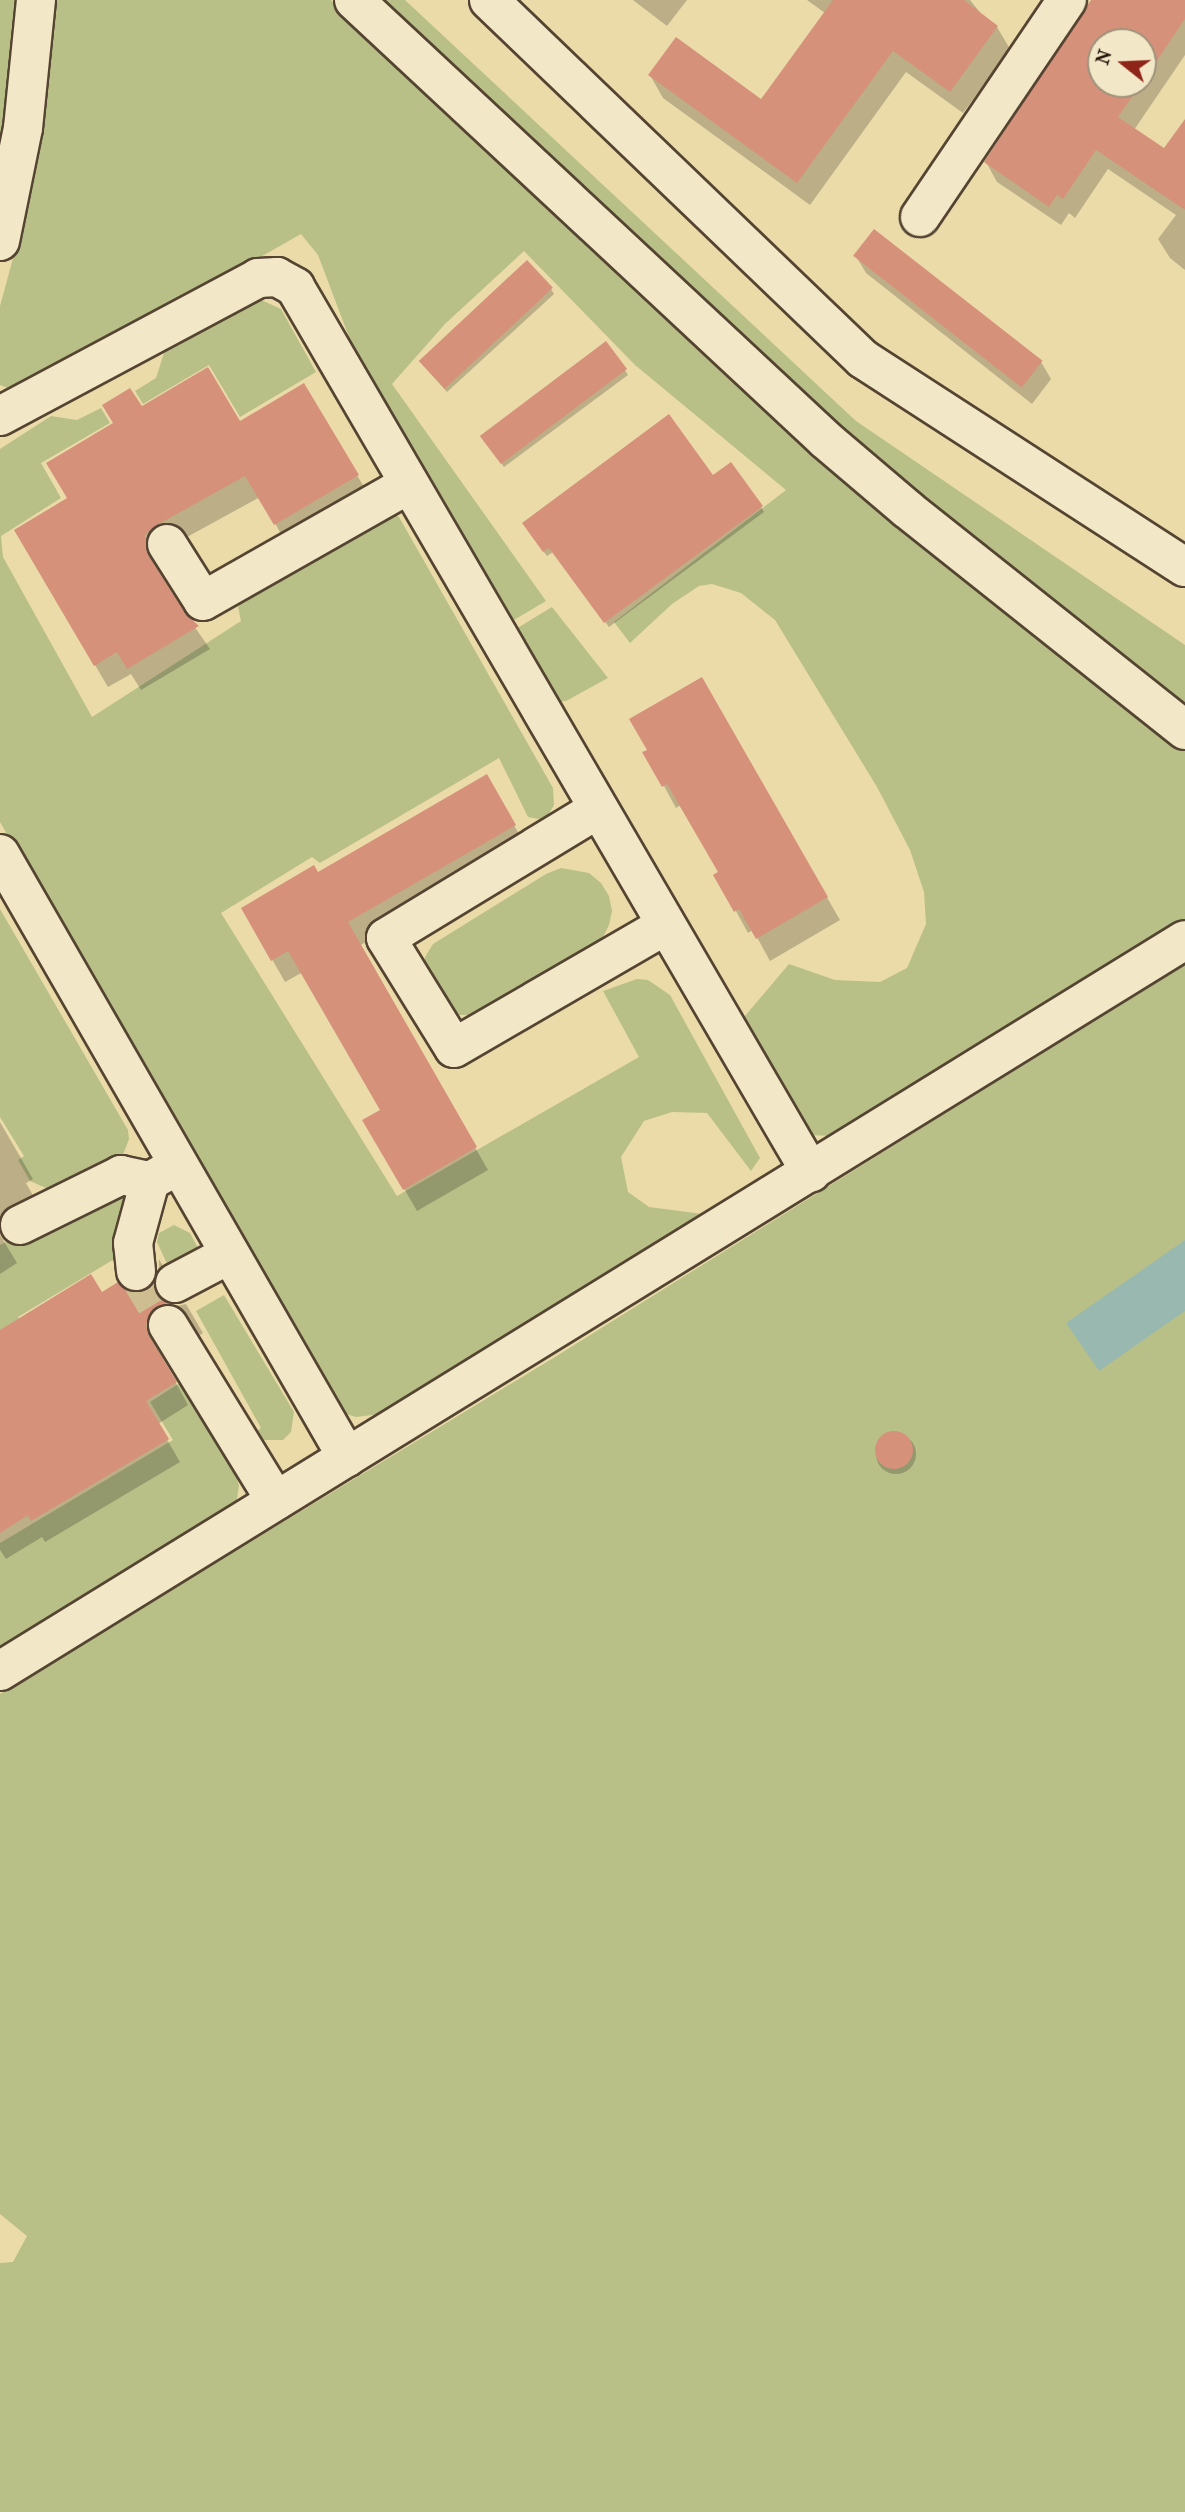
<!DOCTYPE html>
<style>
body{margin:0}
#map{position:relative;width:1185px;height:2512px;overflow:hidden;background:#ebdba9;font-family:"IM FELL French Canon",serif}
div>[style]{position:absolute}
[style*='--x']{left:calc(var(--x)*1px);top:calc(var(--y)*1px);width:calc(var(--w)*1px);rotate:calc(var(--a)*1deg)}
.green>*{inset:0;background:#b8c087}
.water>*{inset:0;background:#99b9b0}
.shadow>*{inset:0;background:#0003}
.round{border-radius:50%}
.building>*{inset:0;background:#d6917b;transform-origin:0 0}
.minor-tunnel>*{height:38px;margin-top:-19px;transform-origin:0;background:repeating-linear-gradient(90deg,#cdbd91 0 38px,transparent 0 57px)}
.roads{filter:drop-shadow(2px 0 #554432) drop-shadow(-2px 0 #554432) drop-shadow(0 2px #554432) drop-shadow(0 -2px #554432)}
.minor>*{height:38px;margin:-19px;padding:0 19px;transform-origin:19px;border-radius:19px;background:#f2e8c7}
span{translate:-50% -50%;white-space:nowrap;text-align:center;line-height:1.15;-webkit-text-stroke:5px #f2e8c7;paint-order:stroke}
.north{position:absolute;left:1087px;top:28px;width:70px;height:70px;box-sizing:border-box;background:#f2e8c7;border:2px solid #9f927b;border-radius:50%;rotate:288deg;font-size:19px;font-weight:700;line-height:28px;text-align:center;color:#23120a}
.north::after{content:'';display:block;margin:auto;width:24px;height:32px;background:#8f2418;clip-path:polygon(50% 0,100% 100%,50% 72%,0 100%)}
</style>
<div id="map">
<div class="green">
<div style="clip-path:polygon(0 0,21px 0,0 154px)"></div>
<div style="clip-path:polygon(54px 0,331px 0,662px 310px,1185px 747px,1185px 922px,833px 1136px,809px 1135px,737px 1019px,745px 1016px,789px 964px,835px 980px,880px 982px,907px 968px,926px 924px,924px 892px,910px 850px,877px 787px,775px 620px,741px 593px,712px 584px,699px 586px,672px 604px,630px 643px,614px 622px,786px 490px,635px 365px,524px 251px,445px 324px,392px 384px,546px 601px,507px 624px,366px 382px,318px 255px,301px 234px,47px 378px,18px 392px,0 385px,0 306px,18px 240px)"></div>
<div style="clip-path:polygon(364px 0,405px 0,856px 421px,1185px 645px,1185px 720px,909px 502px)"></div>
<div style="clip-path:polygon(259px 299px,281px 309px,316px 372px,240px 417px,209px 365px,143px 404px,135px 391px,156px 378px,165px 350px,247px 301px)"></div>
<div style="clip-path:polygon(101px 408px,110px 423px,41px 463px,61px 498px,1px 536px,3px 557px,92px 717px,241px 621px,238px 607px,247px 595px,369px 531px,363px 519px,388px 509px,399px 517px,553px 788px,554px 805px,545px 820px,528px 817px,499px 758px,320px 863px,312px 857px,221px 913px,397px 1196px,639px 1057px,603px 991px,637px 979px,648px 980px,670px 995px,760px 1158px,751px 1171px,707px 1113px,672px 1112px,644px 1121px,621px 1157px,628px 1192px,649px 1207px,710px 1215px,380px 1414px,356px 1417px,340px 1412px,330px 1400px,0 822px,0 449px,51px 416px,77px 420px)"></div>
<div style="clip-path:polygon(552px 607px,608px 678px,566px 701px,556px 702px,511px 632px)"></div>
<div style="clip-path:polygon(561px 868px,589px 873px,601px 883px,609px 896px,612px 911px,609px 925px,602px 939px,591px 948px,474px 1015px,459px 1015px,445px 1010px,423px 972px,425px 957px,433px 944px,546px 874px)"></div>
<div style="clip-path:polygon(0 909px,128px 1130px,129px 1139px,120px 1163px,55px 1192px,30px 1181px,18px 1160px,24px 1156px,0 1117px)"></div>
<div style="clip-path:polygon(1185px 960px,1185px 2512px,0 2512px,0 2263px,13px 2262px,27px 2236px,0 2214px,0 1694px,555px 1357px,1155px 982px)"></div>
<div style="clip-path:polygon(119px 1183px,129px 1194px,116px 1258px,18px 1317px,54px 1376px,0 1378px,0 1245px)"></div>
<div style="clip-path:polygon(174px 1225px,190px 1233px,199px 1250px,169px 1268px,157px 1242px,159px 1233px)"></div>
<div style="clip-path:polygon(224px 1295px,294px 1412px,291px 1432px,283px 1440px,264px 1440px,254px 1433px,261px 1428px,196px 1311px)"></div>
<div style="clip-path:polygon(183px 1381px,237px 1478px,239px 1486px,236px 1505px,0 1653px,0 1543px,173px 1440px,150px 1402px)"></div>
</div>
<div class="water">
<div style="clip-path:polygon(1185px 1240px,1185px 1311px,1099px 1371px,1066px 1323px)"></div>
</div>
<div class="shadow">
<div style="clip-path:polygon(633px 0,687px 0,667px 26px)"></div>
<div style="clip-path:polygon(807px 0,970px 0,983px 16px,997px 27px,1010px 49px,963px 113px,906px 72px,810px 205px,663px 98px,650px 75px,761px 101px,825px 13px)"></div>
<div style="clip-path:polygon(evenodd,1094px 0,1185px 0,1185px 55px,1134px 130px,1164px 150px,1185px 122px,1185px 270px,1170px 258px,1158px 239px,1176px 215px,1108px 169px,1075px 218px,1069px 213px,1061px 225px,997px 182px,986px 162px,1094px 0,1101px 42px,1143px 42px,1143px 84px,1101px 84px,1101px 42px)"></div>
<div style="clip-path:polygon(856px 256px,1041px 362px,1051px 379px,1032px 404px,866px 273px)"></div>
<div style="clip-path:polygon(551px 289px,554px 294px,447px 392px,423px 365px)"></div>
<div style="clip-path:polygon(625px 370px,628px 375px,504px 467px,484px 441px)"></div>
<div style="clip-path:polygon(303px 385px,370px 497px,288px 546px,260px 497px,167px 548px,157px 558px,160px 577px,210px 649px,141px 690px,131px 674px,108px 687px,16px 531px,69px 499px,141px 408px,239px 423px)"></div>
<div style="clip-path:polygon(761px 507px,764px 512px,609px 627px,553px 552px,547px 556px,527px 529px)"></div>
<div style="clip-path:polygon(701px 679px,840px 920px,770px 961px,753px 930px,748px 933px,736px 911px,715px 875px,720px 872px,681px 805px,676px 808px,664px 786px)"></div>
<div style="clip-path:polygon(486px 777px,527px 848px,359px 946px,488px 1170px,417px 1211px,365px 1121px,383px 1110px,303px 972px,285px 982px,243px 908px,317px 875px)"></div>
<div style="clip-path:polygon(0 1122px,33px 1179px,26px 1183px,35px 1199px,0 1220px)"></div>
<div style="clip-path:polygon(0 1235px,17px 1263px,0 1274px)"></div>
<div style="clip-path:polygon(159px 1259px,175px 1288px,172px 1291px,159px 1270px)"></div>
<div style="clip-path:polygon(153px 1286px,181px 1326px,161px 1338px,158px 1350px,188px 1405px,158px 1424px,180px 1462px,45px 1542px,42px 1537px,6px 1559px,0 1550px,0 1332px,102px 1294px,138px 1295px)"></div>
<div style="clip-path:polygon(186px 1304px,203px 1333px,200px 1335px,190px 1327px,177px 1306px)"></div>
<div class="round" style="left:876px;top:1434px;width:40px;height:40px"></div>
</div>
<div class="building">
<div style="clip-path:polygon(833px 0,964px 0,998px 26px,950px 92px,893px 51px,797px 183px,648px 75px,676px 37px,761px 99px)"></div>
<div style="clip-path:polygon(1091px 0,1185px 0,1185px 19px,1143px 81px,1143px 42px,1101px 42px,1101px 84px,1141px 84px,1118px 117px,1164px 148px,1185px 119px,1185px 210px,1096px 150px,1063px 199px,1057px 195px,1049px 207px,984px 162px)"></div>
<div style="left:874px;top:229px;width:214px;height:34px;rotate:38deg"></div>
<div style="left:527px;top:260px;width:38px;height:148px;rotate:47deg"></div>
<div style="left:606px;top:341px;width:35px;height:158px;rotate:53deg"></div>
<div style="clip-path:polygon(208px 367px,240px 421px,304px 383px,359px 475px,274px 525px,245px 476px,155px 526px,145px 535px,148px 555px,185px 613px,199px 626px,127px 669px,117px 652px,94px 666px,14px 530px,67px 498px,46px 463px,113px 423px,102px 405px,130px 388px,142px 406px)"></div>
<div style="clip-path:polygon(669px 414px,713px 475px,731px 462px,763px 506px,604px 623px,549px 548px,543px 552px,522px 523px)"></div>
<div style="clip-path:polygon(702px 677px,828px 897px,756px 939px,739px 909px,734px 912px,713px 875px,718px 872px,667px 784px,662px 787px,642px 752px,647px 750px,629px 719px)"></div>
<div style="clip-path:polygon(487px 774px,516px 825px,348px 922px,477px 1147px,403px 1190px,362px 1120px,380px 1110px,288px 951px,271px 961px,241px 908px,314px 865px,318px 872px)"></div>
<div style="clip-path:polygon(91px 1274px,102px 1292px,118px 1282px,127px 1291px,138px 1293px,153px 1283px,156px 1294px,170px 1304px,156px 1307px,149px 1315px,146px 1325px,149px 1336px,177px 1382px,146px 1401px,169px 1439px,31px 1521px,28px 1515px,0 1533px,0 1330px)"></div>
<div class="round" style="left:875px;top:1431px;width:38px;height:38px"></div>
</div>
<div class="minor-tunnel">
<div style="--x:136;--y:1271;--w:63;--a:59.3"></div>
</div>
<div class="roads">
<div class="minor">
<div style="--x:354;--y:0;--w:645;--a:42.99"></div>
<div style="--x:826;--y:440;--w:106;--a:40.4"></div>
<div style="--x:907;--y:509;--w:355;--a:38.5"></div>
<div style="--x:489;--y:0;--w:518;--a:43.83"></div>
<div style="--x:863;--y:359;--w:383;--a:32.9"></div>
<div style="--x:920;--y:217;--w:262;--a:-55.9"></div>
<div style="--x:0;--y:241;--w:115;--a:-78.5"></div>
<div style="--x:23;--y:128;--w:129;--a:-84.2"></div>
<div style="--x:0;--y:416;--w:293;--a:-28.1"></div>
<div style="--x:258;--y:278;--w:19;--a:-3"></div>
<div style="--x:277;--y:277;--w:21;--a:29"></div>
<div style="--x:295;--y:287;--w:1025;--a:59.78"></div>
<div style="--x:167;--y:544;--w:67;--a:57.7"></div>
<div style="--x:203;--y:601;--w:237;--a:-29.6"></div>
<div style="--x:598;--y:809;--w:248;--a:148.7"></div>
<div style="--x:386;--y:938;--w:129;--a:58.3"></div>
<div style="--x:454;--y:1048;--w:245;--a:-30.1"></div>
<div style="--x:0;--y:854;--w:696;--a:60.08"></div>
<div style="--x:20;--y:1225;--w:113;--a:-26.3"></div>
<div style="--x:121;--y:1175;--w:30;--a:12"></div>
<div style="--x:136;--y:1271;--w:28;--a:-96"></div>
<div style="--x:133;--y:1243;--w:64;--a:-74.7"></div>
<div style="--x:150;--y:1181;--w:25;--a:-29"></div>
<div style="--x:175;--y:1283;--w:62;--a:-27.8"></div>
<div style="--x:168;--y:1325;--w:206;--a:58.5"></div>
<div style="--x:0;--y:1671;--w:1392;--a:-31.67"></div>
</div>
</div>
<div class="north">N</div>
</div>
